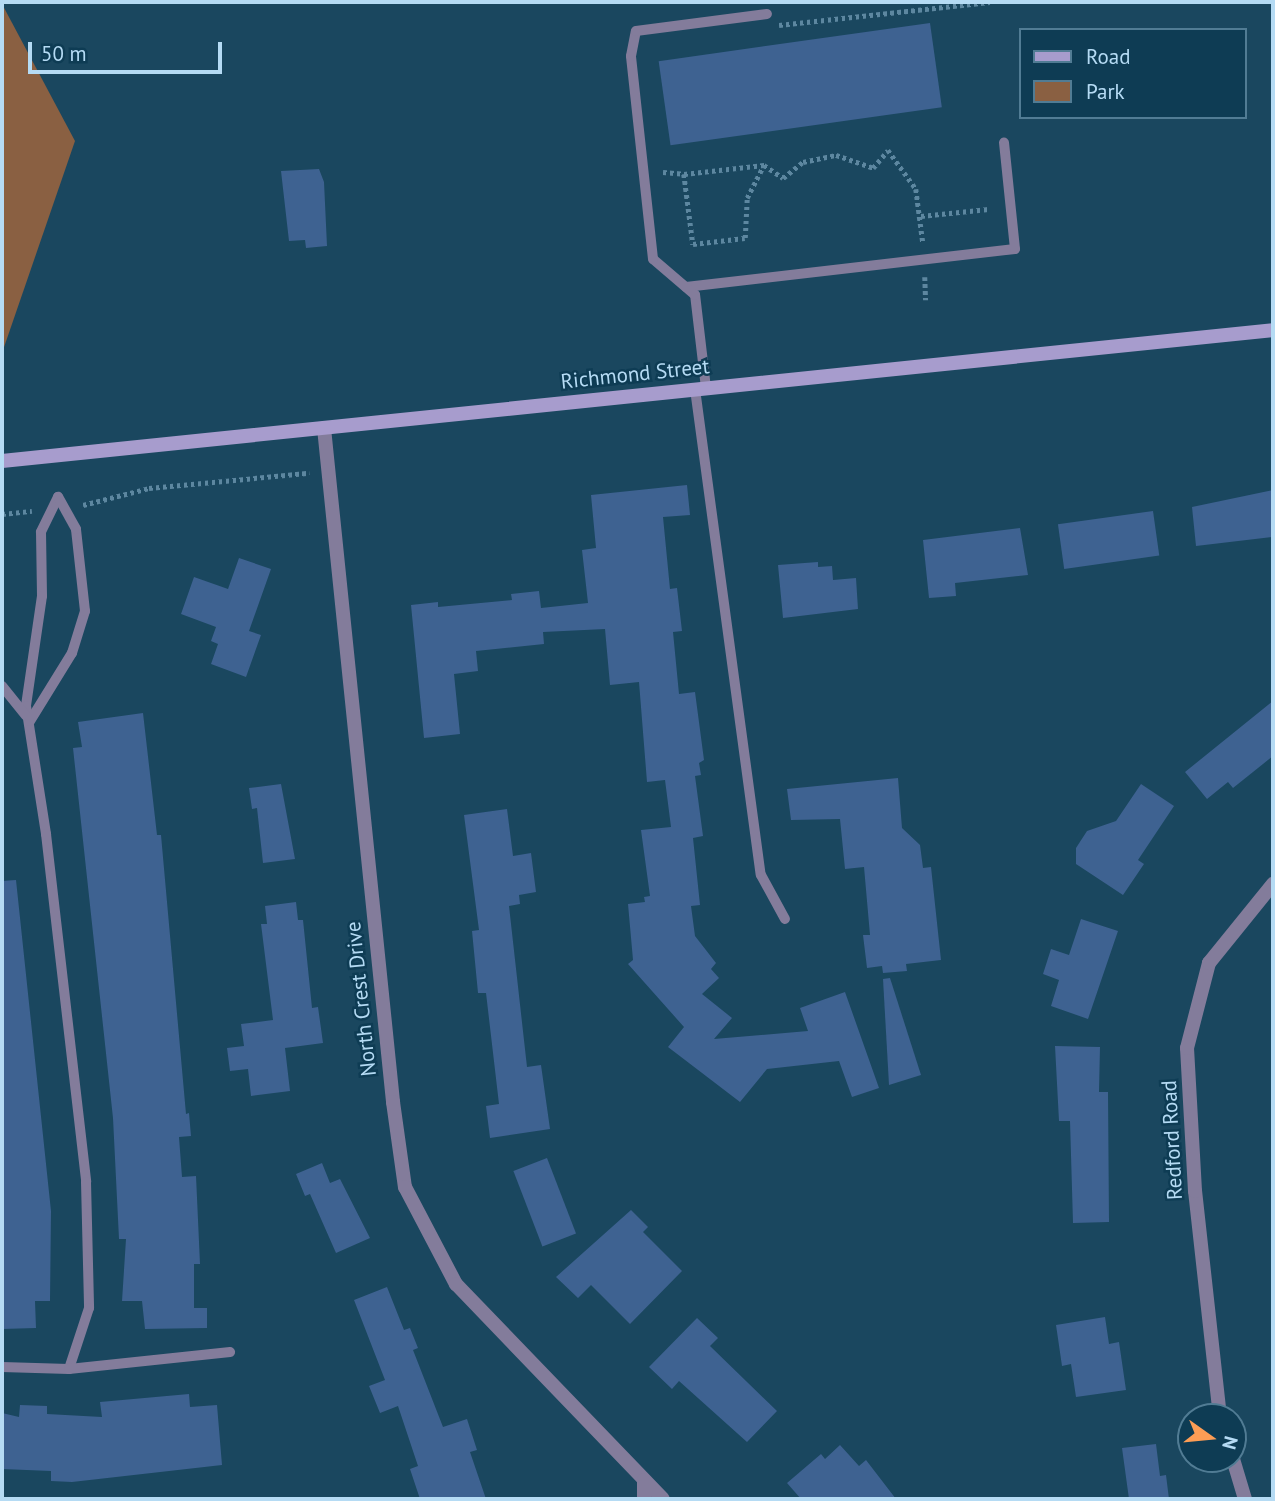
<!DOCTYPE html>
<style>
body{margin:0}
#map{position:relative;width:1275px;height:1501px;overflow:hidden;background:#1a475f;font-family:"PT Sans",sans-serif}
div>[style]{position:absolute}
[style*='--x']{left:calc(var(--x)*1px);top:calc(var(--y)*1px);width:calc(var(--w)*1px);rotate:calc(var(--a)*1deg)}
.green>*{inset:0;background:#8a6042}
.building>*{inset:0;background:#3e6291;transform-origin:0 0}
.path>*{height:4.5px;margin-top:-2.25px;transform-origin:0;background:repeating-linear-gradient(90deg,#5d87a0 0 3.5px,transparent 0 7px)}
.lane>*{height:10px;margin:-5px;padding:0 5px;transform-origin:5px;border-radius:5px;background:#837c9b}
.street>*{height:14px;margin:-7px;padding:0 7px;transform-origin:7px;border-radius:7px;background:#837c9b}
.secondary>*{height:14px;margin:-7px;padding:0 7px;transform-origin:7px;border-radius:7px;background:#a79ccd}
span{translate:-50% -50%;white-space:nowrap;text-align:center;line-height:1.15;-webkit-text-stroke:5px #0e3c54;paint-order:stroke}
.street-label{font-size:21px;color:#b5dbf4}
.frame{position:absolute;inset:0;border:4px solid #b5dbf4;pointer-events:none}
.legend{position:absolute;left:1019px;top:28px;width:228px;height:91px;box-sizing:border-box;background:#0e3c54;border:2px solid #517c94;margin:0;padding:9px 12px;list-style:none;font-size:21px;color:#b5dbf4}
.legend li{display:flex;align-items:center;gap:14px;height:35px}
.legend b{width:35px;border:2px solid #517c94}
.north{position:absolute;left:1177px;top:1403px;width:70px;height:70px;box-sizing:border-box;background:#0e3c54;border:2px solid #517c94;border-radius:50%;rotate:105deg;font-size:19px;font-weight:700;line-height:28px;text-align:center;color:#b5dbf4}
.north::after{content:'';display:block;margin:auto;width:24px;height:32px;background:#fd9d55;clip-path:polygon(50% 0,100% 100%,50% 72%,0 100%)}
.scale{position:absolute;left:28px;top:42px;width:194px;height:32px;box-sizing:border-box;border:4px solid #b5dbf4;border-top:0;padding-left:9px;font-size:21px;line-height:24px;white-space:nowrap;color:#b5dbf4;-webkit-text-stroke:5px #0e3c54;paint-order:stroke}
</style>
<div id="map">
<div class="green">
<div style="clip-path:polygon(2px 4px,75px 141px,2px 353px)"></div>
</div>
<div class="building">
<div style="left:930px;top:23px;width:85px;height:274px;rotate:82deg"></div>
<div style="clip-path:polygon(319px 169px,324px 182px,327px 246px,306px 248px,305px 240px,289px 241px,281px 171px)"></div>
<div style="clip-path:polygon(687px 485px,690px 515px,663px 517px,670px 589px,677px 588px,682px 631px,673px 632px,679px 694px,695px 692px,704px 760px,699px 763px,701px 775px,695px 776px,703px 836px,693px 838px,700px 905px,691px 906px,695px 936px,716px 963px,711px 969px,719px 978px,702px 994px,732px 1018px,714px 1039px,808px 1031px,800px 1008px,845px 992px,879px 1088px,852px 1097px,839px 1061px,767px 1069px,740px 1102px,668px 1047px,684px 1027px,628px 964px,633px 960px,628px 904px,645px 902px,644px 897px,650px 896px,641px 830px,671px 827px,665px 780px,647px 782px,639px 682px,610px 685px,605px 629px,543px 632px,544px 644px,476px 651px,478px 671px,454px 674px,460px 734px,424px 738px,411px 605px,438px 602px,438px 607px,512px 600px,511px 594px,539px 591px,541px 608px,588px 603px,582px 550px,596px 548px,591px 495px)"></div>
<div style="clip-path:polygon(1273px 490px,1273px 537px,1196px 546px,1192px 507px)"></div>
<div style="left:1153px;top:511px;width:45px;height:96px;rotate:82deg"></div>
<div style="clip-path:polygon(1020px 528px,1028px 575px,955px 583px,956px 596px,929px 598px,923px 540px)"></div>
<div style="clip-path:polygon(239px 558px,271px 569px,249px 631px,261px 635px,246px 677px,211px 664px,218px 644px,211px 641px,216px 627px,181px 614px,194px 577px,228px 589px)"></div>
<div style="clip-path:polygon(818px 562px,818px 567px,832px 566px,833px 580px,856px 578px,858px 609px,783px 618px,778px 565px)"></div>
<div style="clip-path:polygon(1273px 701px,1273px 756px,1233px 788px,1228px 782px,1207px 799px,1185px 772px)"></div>
<div style="clip-path:polygon(143px 713px,157px 835px,161px 835px,186px 1114px,189px 1113px,191px 1136px,179px 1137px,182px 1177px,196px 1176px,200px 1264px,194px 1264px,194px 1308px,207px 1308px,207px 1328px,145px 1329px,142px 1301px,122px 1301px,126px 1239px,119px 1239px,113px 1118px,73px 748px,82px 747px,78px 722px)"></div>
<div style="clip-path:polygon(898px 778px,902px 828px,920px 845px,923px 868px,931px 867px,941px 960px,906px 964px,907px 971px,883px 973px,882px 966px,867px 968px,863px 935px,870px 935px,864px 867px,845px 869px,840px 819px,791px 820px,787px 789px)"></div>
<div style="clip-path:polygon(281px 784px,295px 859px,263px 863px,257px 808px,252px 809px,249px 788px)"></div>
<div style="clip-path:polygon(1141px 784px,1174px 806px,1138px 860px,1144px 864px,1123px 895px,1076px 864px,1076px 848px,1087px 831px,1116px 821px)"></div>
<div style="clip-path:polygon(507px 809px,513px 856px,531px 853px,536px 892px,519px 895px,520px 904px,509px 906px,527px 1067px,541px 1065px,550px 1129px,490px 1138px,486px 1106px,499px 1104px,486px 993px,478px 993px,472px 931px,479px 930px,464px 815px)"></div>
<div style="clip-path:polygon(16px 880px,51px 1211px,50px 1301px,35px 1301px,36px 1328px,2px 1329px,2px 881px)"></div>
<div style="clip-path:polygon(296px 902px,298px 920px,303px 920px,312px 1008px,318px 1007px,323px 1043px,285px 1048px,290px 1091px,251px 1096px,248px 1069px,230px 1071px,227px 1048px,244px 1046px,241px 1024px,273px 1020px,261px 924px,267px 924px,265px 906px)"></div>
<div style="clip-path:polygon(1081px 919px,1118px 931px,1088px 1019px,1051px 1006px,1059px 980px,1043px 974px,1051px 949px,1069px 955px)"></div>
<div style="clip-path:polygon(890px 978px,921px 1075px,889px 1085px,883px 979px)"></div>
<div style="clip-path:polygon(1055px 1046px,1100px 1047px,1099px 1092px,1108px 1092px,1109px 1222px,1073px 1223px,1070px 1121px,1059px 1121px)"></div>
<div style="left:547px;top:1158px;width:81px;height:36px;rotate:69deg"></div>
<div style="clip-path:polygon(322px 1163px,330px 1183px,340px 1179px,370px 1238px,336px 1253px,310px 1194px,305px 1196px,296px 1174px)"></div>
<div style="clip-path:polygon(631px 1210px,648px 1227px,643px 1232px,682px 1271px,630px 1324px,591px 1285px,578px 1298px,556px 1277px)"></div>
<div style="clip-path:polygon(387px 1287px,404px 1330px,410px 1328px,418px 1348px,413px 1350px,443px 1427px,467px 1419px,477px 1450px,470px 1452px,486px 1499px,420px 1499px,410px 1469px,418px 1466px,398px 1406px,380px 1413px,369px 1386px,385px 1380px,354px 1300px)"></div>
<div style="clip-path:polygon(1105px 1317px,1109px 1344px,1119px 1342px,1126px 1390px,1076px 1397px,1071px 1364px,1062px 1366px,1056px 1325px)"></div>
<div style="clip-path:polygon(697px 1318px,718px 1338px,710px 1346px,777px 1411px,747px 1442px,679px 1381px,672px 1389px,649px 1367px)"></div>
<div style="clip-path:polygon(189px 1394px,190px 1407px,217px 1405px,222px 1465px,72px 1482px,51px 1481px,51px 1471px,2px 1469px,2px 1413px,19px 1417px,20px 1405px,47px 1406px,47px 1414px,102px 1417px,100px 1402px)"></div>
<div style="clip-path:polygon(1156px 1444px,1160px 1476px,1166px 1475px,1169px 1499px,1129px 1499px,1122px 1448px)"></div>
<div style="clip-path:polygon(840px 1445px,859px 1466px,866px 1460px,896px 1499px,801px 1499px,787px 1483px,821px 1454px,825px 1459px)"></div>
</div>
<div class="path">
<div style="--x:779;--y:25;--w:212;--a:-6.2"></div>
<div style="--x:663;--y:172;--w:21;--a:5"></div>
<div style="--x:684;--y:174;--w:81;--a:-6.4"></div>
<div style="--x:684;--y:174;--w:71;--a:82.7"></div>
<div style="--x:693;--y:244;--w:52;--a:-6.6"></div>
<div style="--x:745;--y:238;--w:40;--a:-87.1"></div>
<div style="--x:747;--y:198;--w:37;--a:-63"></div>
<div style="--x:764;--y:165;--w:23;--a:34"></div>
<div style="--x:783;--y:178;--w:26;--a:-39"></div>
<div style="--x:803;--y:162;--w:34;--a:-12"></div>
<div style="--x:836;--y:155;--w:39;--a:19"></div>
<div style="--x:873;--y:168;--w:23;--a:-50"></div>
<div style="--x:888;--y:150;--w:48;--a:54.3"></div>
<div style="--x:916;--y:189;--w:54;--a:82.6"></div>
<div style="--x:921;--y:216;--w:68;--a:-5.9"></div>
<div style="--x:925;--y:277;--w:23;--a:88"></div>
<div style="--x:83;--y:505;--w:68;--a:-14.4"></div>
<div style="--x:149;--y:488;--w:161;--a:-5.4"></div>
<div style="--x:2;--y:514;--w:30;--a:-6"></div>
</div>
<div class="lane">
<div style="--x:686;--y:287;--w:331;--a:-6.6"></div>
<div style="--x:1015;--y:249;--w:107;--a:-95.9"></div>
<div style="--x:706;--y:388;--w:94;--a:-96.7"></div>
<div style="--x:695;--y:295;--w:55;--a:-139.4"></div>
<div style="--x:653;--y:259;--w:204;--a:-96.2"></div>
<div style="--x:631;--y:56;--w:25;--a:-79"></div>
<div style="--x:636;--y:31;--w:132;--a:-7.4"></div>
<div style="--x:695;--y:389;--w:490;--a:82.3"></div>
<div style="--x:761;--y:875;--w:50;--a:61.4"></div>
<div style="--x:58;--y:497;--w:39;--a:116"></div>
<div style="--x:41;--y:532;--w:64;--a:89.1"></div>
<div style="--x:42;--y:596;--w:111;--a:98.3"></div>
<div style="--x:26;--y:706;--w:130;--a:81.1"></div>
<div style="--x:46;--y:834;--w:350;--a:83.4"></div>
<div style="--x:86;--y:1182;--w:126;--a:88.6"></div>
<div style="--x:89;--y:1308;--w:64;--a:108.2"></div>
<div style="--x:2;--y:686;--w:38;--a:51"></div>
<div style="--x:30;--y:721;--w:80;--a:-58.3"></div>
<div style="--x:72;--y:653;--w:44;--a:-72.8"></div>
<div style="--x:85;--y:611;--w:82;--a:-96.3"></div>
<div style="--x:76;--y:529;--w:37;--a:-119"></div>
<div style="--x:2;--y:1367;--w:67;--a:1.7"></div>
<div style="--x:69;--y:1369;--w:162;--a:-6"></div>
</div>
<div class="street">
<div style="--x:324;--y:428;--w:678;--a:84.15"></div>
<div style="--x:393;--y:1102;--w:86;--a:82"></div>
<div style="--x:405;--y:1187;--w:110;--a:62.3"></div>
<div style="--x:456;--y:1284;--w:298;--a:46.1"></div>
<div style="--x:1220;--y:1417;--w:227;--a:-96.3"></div>
<div style="--x:1195;--y:1191;--w:143;--a:-93.2"></div>
<div style="--x:1187;--y:1048;--w:88;--a:-75.5"></div>
<div style="--x:1209;--y:963;--w:102;--a:-51"></div>
<div style="--x:1233;--y:1459;--w:42;--a:73.3"></div>
<div style="--x:644;--y:1499;--w:19;--a:-90"></div>
</div>
<div class="secondary">
<div style="--x:2;--y:461;--w:1278;--a:-5.88"></div>
</div>
<div class="street-label">
<span style="left:635px;top:374px;rotate:-6deg">Richmond Street</span>
<span style="left:361px;top:999px;rotate:-96deg">North Crest Drive</span>
<span style="left:1172px;top:1140px;rotate:-93deg">Redford Road</span>
</div>
<div class="frame"></div>
<ul class="legend">
<li><b style="height:9px;background:#a79ccd"></b>Road</li>
<li><b style="height:19px;background:#8a6042"></b>Park</li>
</ul>
<div class="north">N</div>
<div class="scale">50 m</div>
</div>
